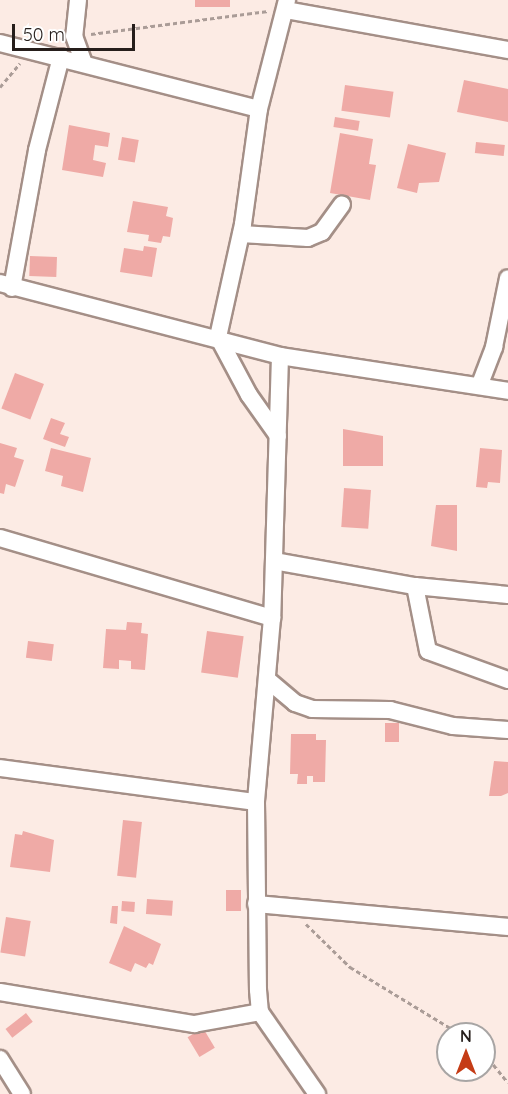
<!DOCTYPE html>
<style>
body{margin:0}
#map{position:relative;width:508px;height:1094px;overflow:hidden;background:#fcebe4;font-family:Quicksand,sans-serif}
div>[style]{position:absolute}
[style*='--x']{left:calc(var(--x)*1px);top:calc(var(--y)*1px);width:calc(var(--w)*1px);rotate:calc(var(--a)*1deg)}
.building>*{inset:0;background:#efaaa6;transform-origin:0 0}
.path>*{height:3px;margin-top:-1.5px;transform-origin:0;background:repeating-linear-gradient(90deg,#aa9c97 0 4.5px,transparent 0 7.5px)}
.roads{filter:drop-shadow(2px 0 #a48f87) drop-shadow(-2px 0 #a48f87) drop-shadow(0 2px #a48f87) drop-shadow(0 -2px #a48f87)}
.street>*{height:16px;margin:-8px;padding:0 8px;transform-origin:8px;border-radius:8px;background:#fff}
span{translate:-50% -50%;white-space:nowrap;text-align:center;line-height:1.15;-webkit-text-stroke:4.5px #fff;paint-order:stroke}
.north{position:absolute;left:436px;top:1022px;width:60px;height:60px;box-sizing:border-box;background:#fff;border:2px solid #a8a5a4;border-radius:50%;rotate:0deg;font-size:16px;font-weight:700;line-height:24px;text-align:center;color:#261e1b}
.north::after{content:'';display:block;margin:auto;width:21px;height:27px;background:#c53c16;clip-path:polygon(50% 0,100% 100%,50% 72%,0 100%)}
.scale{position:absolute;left:12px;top:24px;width:123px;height:27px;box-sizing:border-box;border:3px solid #261e1b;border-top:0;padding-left:8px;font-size:18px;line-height:21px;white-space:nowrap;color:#261e1b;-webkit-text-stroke:4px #fff;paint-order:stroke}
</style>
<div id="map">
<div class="building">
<div style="left:195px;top:0;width:35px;height:7px"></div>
<div style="clip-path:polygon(464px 80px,508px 89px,508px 122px,457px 112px)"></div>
<div style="left:345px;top:85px;width:49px;height:26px;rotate:8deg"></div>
<div style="left:335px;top:117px;width:25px;height:10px;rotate:9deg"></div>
<div style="clip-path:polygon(69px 125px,110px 133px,108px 147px,95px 145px,93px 160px,106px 163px,103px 177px,62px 170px)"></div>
<div style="clip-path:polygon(340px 133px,373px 139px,369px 164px,376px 165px,370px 200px,330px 193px)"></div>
<div style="left:122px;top:137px;width:17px;height:23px;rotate:10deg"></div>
<div style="left:476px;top:142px;width:29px;height:11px;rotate:6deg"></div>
<div style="clip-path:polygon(408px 144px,446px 153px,439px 182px,419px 183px,417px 193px,397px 188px)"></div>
<div style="clip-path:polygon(133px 201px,168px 207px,166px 216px,173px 218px,170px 237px,163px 236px,161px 243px,148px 241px,149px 235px,127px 232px)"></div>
<div style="clip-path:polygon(144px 246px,157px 248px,152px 277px,120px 272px,124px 248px,143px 251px)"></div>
<div style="left:30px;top:256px;width:27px;height:20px;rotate:2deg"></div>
<div style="left:15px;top:373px;width:31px;height:38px;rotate:21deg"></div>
<div style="clip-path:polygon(51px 418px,65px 423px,60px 434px,69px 437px,65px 447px,43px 439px)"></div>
<div style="clip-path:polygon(343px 429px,383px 436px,383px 466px,343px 466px)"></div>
<div style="clip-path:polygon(0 443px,17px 448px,14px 457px,24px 460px,15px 487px,6px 484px,4px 494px,0 493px)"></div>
<div style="clip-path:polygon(51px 448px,91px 458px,83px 492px,61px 486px,63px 476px,45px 471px)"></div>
<div style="clip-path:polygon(480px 448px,502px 450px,500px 483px,488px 482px,487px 488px,476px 487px)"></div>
<div style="left:344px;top:488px;width:27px;height:39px;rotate:4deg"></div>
<div style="clip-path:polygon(436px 505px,457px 505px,457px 551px,431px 546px)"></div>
<div style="clip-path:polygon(127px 622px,142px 623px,141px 633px,148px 634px,145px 670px,131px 669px,131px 661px,119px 660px,119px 669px,103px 668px,106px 629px,126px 630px)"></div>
<div style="left:207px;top:631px;width:37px;height:42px;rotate:8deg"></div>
<div style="left:28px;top:641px;width:26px;height:17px;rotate:7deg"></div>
<div style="left:385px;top:723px;width:14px;height:19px"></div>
<div style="clip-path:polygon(291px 734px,316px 734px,316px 740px,326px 740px,325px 782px,313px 782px,313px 776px,307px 776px,307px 784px,297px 784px,298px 774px,290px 774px)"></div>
<div style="clip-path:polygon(494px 761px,508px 762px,508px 793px,501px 796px,489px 796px)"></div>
<div style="left:123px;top:820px;width:19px;height:56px;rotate:6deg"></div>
<div style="clip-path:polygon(23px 831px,54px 840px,50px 872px,10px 867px,15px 834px,22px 835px)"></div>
<div style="left:226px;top:890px;width:15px;height:21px"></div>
<div style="left:147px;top:899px;width:26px;height:15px;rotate:4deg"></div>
<div style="left:122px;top:901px;width:13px;height:10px;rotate:4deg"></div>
<div style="clip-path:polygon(112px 906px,118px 906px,117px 924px,110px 923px)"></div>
<div style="left:6px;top:917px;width:25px;height:36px;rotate:9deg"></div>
<div style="clip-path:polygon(124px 926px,161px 944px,153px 965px,149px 963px,146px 968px,135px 963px,131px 972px,109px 963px)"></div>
<div style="left:26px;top:1013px;width:11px;height:26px;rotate:52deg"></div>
<div style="left:203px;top:1028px;width:23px;height:18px;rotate:59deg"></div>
</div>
<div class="path">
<div style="--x:91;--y:34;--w:179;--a:-7.4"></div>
<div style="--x:0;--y:87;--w:31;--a:-50"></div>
<div style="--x:306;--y:924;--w:62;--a:44.3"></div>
<div style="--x:350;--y:967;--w:129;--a:31.3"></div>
<div style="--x:484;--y:1053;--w:38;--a:51"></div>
</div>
<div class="roads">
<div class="street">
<div style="--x:78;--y:0;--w:36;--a:96"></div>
<div style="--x:74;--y:36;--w:27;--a:70"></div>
<div style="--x:286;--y:10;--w:226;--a:10.2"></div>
<div style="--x:0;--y:43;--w:267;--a:14.3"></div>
<div style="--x:241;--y:234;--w:67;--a:3.4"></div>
<div style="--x:308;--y:238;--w:15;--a:-23"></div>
<div style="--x:322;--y:232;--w:34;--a:-54"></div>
<div style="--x:0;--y:283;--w:289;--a:14.6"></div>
<div style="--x:280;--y:356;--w:231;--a:8.7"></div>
<div style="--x:12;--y:288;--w:140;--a:-79.7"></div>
<div style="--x:37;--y:150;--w:96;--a:-75.5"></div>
<div style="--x:280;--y:356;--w:262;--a:91.7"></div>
<div style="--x:272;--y:618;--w:185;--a:95"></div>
<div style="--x:256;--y:802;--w:188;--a:89.4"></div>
<div style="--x:258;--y:990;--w:22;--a:85"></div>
<div style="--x:260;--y:1012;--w:100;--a:55.2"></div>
<div style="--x:480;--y:384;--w:40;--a:-69"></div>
<div style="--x:494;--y:347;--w:70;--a:-78.5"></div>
<div style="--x:278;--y:436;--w:50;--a:-125.3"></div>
<div style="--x:249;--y:395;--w:66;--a:-118.1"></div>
<div style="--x:218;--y:337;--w:116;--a:-77.5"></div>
<div style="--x:243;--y:224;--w:116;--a:-82.1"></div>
<div style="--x:259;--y:109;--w:113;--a:-75.6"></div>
<div style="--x:0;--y:538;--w:284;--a:16.4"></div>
<div style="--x:274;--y:561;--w:143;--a:10.1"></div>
<div style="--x:415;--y:586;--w:93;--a:5.5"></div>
<div style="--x:415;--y:586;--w:66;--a:78.7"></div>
<div style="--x:428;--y:651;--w:85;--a:19.9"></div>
<div style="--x:269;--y:681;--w:34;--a:40"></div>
<div style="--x:295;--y:703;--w:18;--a:19"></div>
<div style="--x:312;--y:709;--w:78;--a:0.7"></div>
<div style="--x:390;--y:710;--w:65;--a:14.3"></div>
<div style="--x:453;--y:726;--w:55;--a:4.2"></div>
<div style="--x:0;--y:768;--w:258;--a:7.6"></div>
<div style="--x:256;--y:904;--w:253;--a:5.2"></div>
<div style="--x:0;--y:992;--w:197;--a:9.4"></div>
<div style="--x:194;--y:1024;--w:67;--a:-10.3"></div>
<div style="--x:0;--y:1059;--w:41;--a:57.8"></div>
</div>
</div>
<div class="north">N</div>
<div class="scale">50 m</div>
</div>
